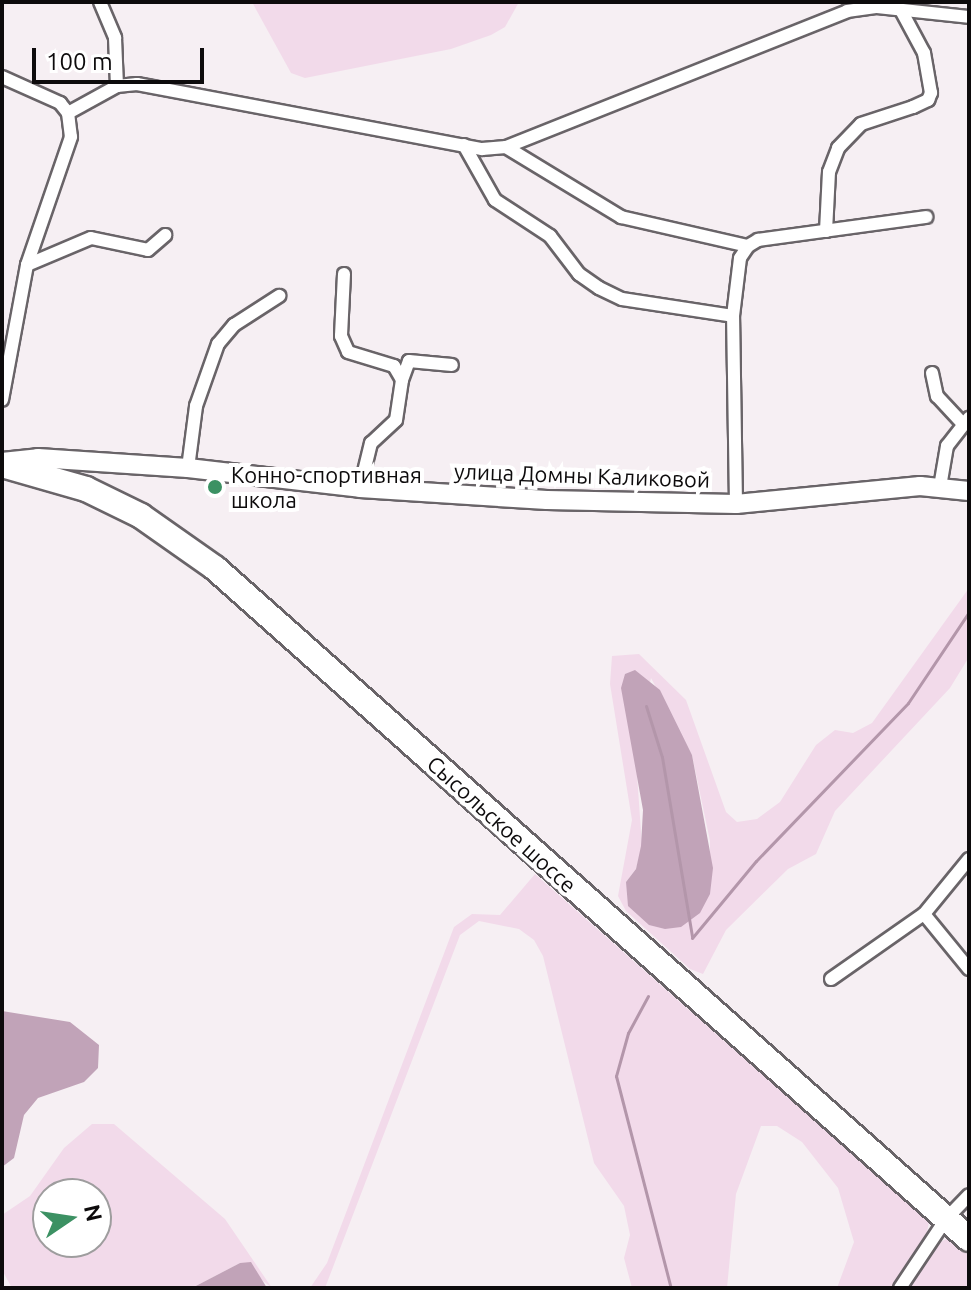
<!DOCTYPE html>
<meta charset="utf-8">
<style>
body{margin:0}
#map{position:relative;width:971px;height:1290px;overflow:hidden;background:#f6eff3;font-family:Ubuntu,sans-serif}
div>[style]{position:absolute}
[style*='--x']{left:calc(var(--x)*1px);top:calc(var(--y)*1px);width:calc(var(--w)*1px);rotate:calc(var(--a)*1deg)}
.green>*{inset:0;background:#f2daea}
.forest>*{inset:0;background:#c1a3b8}
.stream>*{height:3px;margin:-1.5px;padding:0 1.5px;transform-origin:1.5px;border-radius:1.5px;background:#b396aa}
.roads{filter:drop-shadow(2px 0 #696468) drop-shadow(-2px 0 #696468) drop-shadow(0 2px #696468) drop-shadow(0 -2px #696468)}
.street>*{height:12px;margin:-6px;padding:0 6px;transform-origin:6px;border-radius:6px;background:#fff}
.secondary>*{height:18px;margin:-9px;padding:0 9px;transform-origin:9px;border-radius:9px;background:#fff}
.highway>*{height:24px;margin:-12px;padding:0 12px;transform-origin:12px;border-radius:12px;background:#fff}
.dots>*{width:22px;height:22px;translate:-50% -50%;box-sizing:border-box;border:4px solid #fff;border-radius:50%}
span{translate:-50% -50%;white-space:nowrap;text-align:center;line-height:1.15;-webkit-text-stroke:8px #fff;paint-order:stroke}
.poi-label{font-size:22px;color:#0d0b0c}
.left{translate:0 -50%;text-align:left}
.street-label{font-size:22px;color:#0d0b0c}
.frame{position:absolute;inset:0;border:4px solid #0d0b0c;pointer-events:none}
.north{position:absolute;left:32px;top:1178px;width:80px;height:80px;box-sizing:border-box;background:#fff;border:2px solid #9e9d9e;border-radius:50%;rotate:77deg;font-size:22px;font-weight:700;line-height:32px;text-align:center;color:#0d0b0c}
.north::after{content:'';display:block;margin:auto;width:28px;height:36px;background:#3c9163;clip-path:polygon(50% 0,100% 100%,50% 72%,0 100%)}
.scale{position:absolute;left:32px;top:48px;width:172px;height:36px;box-sizing:border-box;border:4px solid #0d0b0c;border-top:0;padding-left:10px;font-size:24px;line-height:28px;white-space:nowrap;color:#0d0b0c;-webkit-text-stroke:6px #fff;paint-order:stroke}
</style>
<div id="map">
<div class="green">
<div style="clip-path:polygon(252px 2px,519px 2px,505px 27px,491px 35px,451px 49px,305px 78px,291px 73px)"></div>
<div style="clip-path:polygon(evenodd,969px 588px,969px 657px,950px 688px,835px 811px,816px 854px,788px 869px,726px 930px,703px 974px,690px 969px,626px 911px,618px 896px,632px 820px,610px 684px,612px 656px,639px 654px,686px 700px,726px 812px,737px 822px,757px 819px,780px 802px,816px 745px,835px 730px,853px 733px,872px 723px,969px 588px,651px 678px,692px 755px,710px 841px,710px 894px,626px 882px,636px 869px,642px 846px,635px 746px,651px 678px)"></div>
<div style="clip-path:polygon(535px 874px,929px 1222px,926px 1237px,893px 1288px,837px 1288px,854px 1242px,838px 1188px,802px 1142px,777px 1126px,761px 1126px,736px 1194px,727px 1288px,632px 1288px,624px 1258px,630px 1235px,624px 1206px,594px 1163px,543px 956px,534px 940px,519px 929px,479px 921px,460px 935px,325px 1288px,310px 1288px,327px 1263px,454px 927px,472px 914px,500px 915px)"></div>
<div style="clip-path:polygon(evenodd,92px 1124px,114px 1124px,225px 1219px,272px 1288px,240px 1263px,192px 1288px,12px 1288px,2px 1270px,2px 1215px,30px 1196px,64px 1148px,92px 1124px,48px 1194px,96px 1194px,96px 1242px,48px 1242px,48px 1194px)"></div>
<div style="clip-path:polygon(948px 1238px,969px 1255px,969px 1288px,908px 1288px,937px 1244px)"></div>
</div>
<div class="forest">
<div style="clip-path:polygon(635px 670px,660px 690px,692px 755px,713px 868px,710px 894px,700px 913px,681px 927px,665px 929px,649px 925px,628px 906px,626px 882px,636px 869px,641px 846px,643px 810px,621px 688px,625px 674px)"></div>
<div style="clip-path:polygon(2px 1011px,70px 1022px,99px 1045px,98px 1068px,84px 1082px,38px 1098px,24px 1115px,14px 1158px,2px 1167px)"></div>
<div style="clip-path:polygon(251px 1262px,267px 1288px,192px 1288px,240px 1263px)"></div>
</div>
<div class="stream">
<div style="--x:646;--y:706;--w:53;--a:72.6"></div>
<div style="--x:662;--y:757;--w:182;--a:80.5"></div>
<div style="--x:692;--y:938;--w:100;--a:-50.3"></div>
<div style="--x:756;--y:861;--w:219;--a:-46.1"></div>
<div style="--x:908;--y:703;--w:110;--a:-56.2"></div>
<div style="--x:648;--y:996;--w:42;--a:118.4"></div>
<div style="--x:628;--y:1033;--w:45;--a:105.6"></div>
<div style="--x:616;--y:1076;--w:219;--a:75.5"></div>
</div>
<div class="roads">
<div class="street">
<div style="--x:100;--y:2;--w:39;--a:67"></div>
<div style="--x:115;--y:38;--w:48;--a:87.6"></div>
<div style="--x:2;--y:77;--w:64;--a:24.1"></div>
<div style="--x:60;--y:103;--w:13;--a:51"></div>
<div style="--x:68;--y:113;--w:24;--a:83"></div>
<div style="--x:71;--y:137;--w:135;--a:109"></div>
<div style="--x:27;--y:265;--w:137;--a:100.5"></div>
<div style="--x:68;--y:113;--w:56;--a:-28.9"></div>
<div style="--x:117;--y:86;--w:20;--a:-6"></div>
<div style="--x:137;--y:84;--w:351;--a:10.7"></div>
<div style="--x:482;--y:149;--w:24;--a:-5"></div>
<div style="--x:506;--y:147;--w:367;--a:-21.7"></div>
<div style="--x:847;--y:11;--w:29;--a:-8"></div>
<div style="--x:876;--y:7;--w:94;--a:6.1"></div>
<div style="--x:464;--y:145;--w:63;--a:60.6"></div>
<div style="--x:495;--y:200;--w:66;--a:33.2"></div>
<div style="--x:550;--y:236;--w:48;--a:52.7"></div>
<div style="--x:579;--y:274;--w:24;--a:35"></div>
<div style="--x:599;--y:288;--w:25;--a:26"></div>
<div style="--x:622;--y:299;--w:112;--a:8.7"></div>
<div style="--x:506;--y:147;--w:135;--a:31.3"></div>
<div style="--x:621;--y:217;--w:130;--a:12.9"></div>
<div style="--x:826;--y:231;--w:59;--a:-87.1"></div>
<div style="--x:829;--y:172;--w:26;--a:-69"></div>
<div style="--x:838;--y:148;--w:33;--a:-46"></div>
<div style="--x:861;--y:124;--w:55;--a:-18.1"></div>
<div style="--x:913;--y:107;--w:17;--a:-25"></div>
<div style="--x:928;--y:100;--w:8;--a:-67"></div>
<div style="--x:931;--y:93;--w:41;--a:-99.9"></div>
<div style="--x:924;--y:53;--w:47;--a:-118.2"></div>
<div style="--x:27;--y:265;--w:69;--a:-22.9"></div>
<div style="--x:91;--y:238;--w:58;--a:11.9"></div>
<div style="--x:148;--y:250;--w:23;--a:-41"></div>
<div style="--x:344;--y:274;--w:62;--a:92.8"></div>
<div style="--x:341;--y:336;--w:17;--a:66"></div>
<div style="--x:348;--y:352;--w:48;--a:16.9"></div>
<div style="--x:394;--y:366;--w:16;--a:60"></div>
<div style="--x:402;--y:380;--w:40;--a:98.5"></div>
<div style="--x:396;--y:420;--w:34;--a:137"></div>
<div style="--x:371;--y:443;--w:46;--a:103.7"></div>
<div style="--x:932;--y:373;--w:24;--a:78"></div>
<div style="--x:937;--y:396;--w:37;--a:47"></div>
<div style="--x:402;--y:380;--w:20;--a:-70"></div>
<div style="--x:409;--y:361;--w:43;--a:5.3"></div>
<div style="--x:188;--y:468;--w:63;--a:-82.6"></div>
<div style="--x:196;--y:406;--w:66;--a:-70.5"></div>
<div style="--x:218;--y:344;--w:25;--a:-50"></div>
<div style="--x:234;--y:325;--w:54;--a:-32.8"></div>
<div style="--x:940;--y:487;--w:42;--a:-80.3"></div>
<div style="--x:947;--y:446;--w:36;--a:-52"></div>
<div style="--x:736;--y:504;--w:188;--a:-90.9"></div>
<div style="--x:733;--y:316;--w:58;--a:-83.1"></div>
<div style="--x:740;--y:258;--w:14;--a:-56"></div>
<div style="--x:748;--y:246;--w:12;--a:-31"></div>
<div style="--x:758;--y:240;--w:170;--a:-7.8"></div>
<div style="--x:924;--y:914;--w:71;--a:50.7"></div>
<div style="--x:831;--y:979;--w:113;--a:-35"></div>
<div style="--x:924;--y:914;--w:71;--a:-50.7"></div>
<div style="--x:900;--y:1288;--w:83;--a:-56.3"></div>
<div style="--x:946;--y:1219;--w:33;--a:-46"></div>
</div>
<div class="secondary">
<div style="--x:2;--y:462;--w:36;--a:-6"></div>
<div style="--x:38;--y:458;--w:150;--a:3.8"></div>
<div style="--x:188;--y:468;--w:173;--a:6.6"></div>
<div style="--x:360;--y:488;--w:187;--a:3.7"></div>
<div style="--x:547;--y:500;--w:189;--a:1.2"></div>
<div style="--x:736;--y:504;--w:185;--a:-5.6"></div>
<div style="--x:920;--y:486;--w:49;--a:5.8"></div>
</div>
<div class="highway">
<div style="--x:2;--y:465;--w:87;--a:15.9"></div>
<div style="--x:86;--y:489;--w:61;--a:26.1"></div>
<div style="--x:141;--y:516;--w:90;--a:35.1"></div>
<div style="--x:215;--y:568;--w:1009;--a:41.67"></div>
</div>
</div>
<div class="dots">
<div style="left:215px;top:487px;background:#3c9163"></div>
</div>
<div class="poi-label">
<span class="left" style="left:231px;top:487px">Конно-спортивная<br>школа</span>
</div>
<div class="street-label">
<span style="left:582px;top:475px;rotate:2deg">улица Домны Каликовой</span>
<span style="left:502px;top:824px;rotate:42deg">Сысольское шоссе</span>
</div>
<div class="frame"></div>
<div class="north">N</div>
<div class="scale">100 m</div>
</div>
